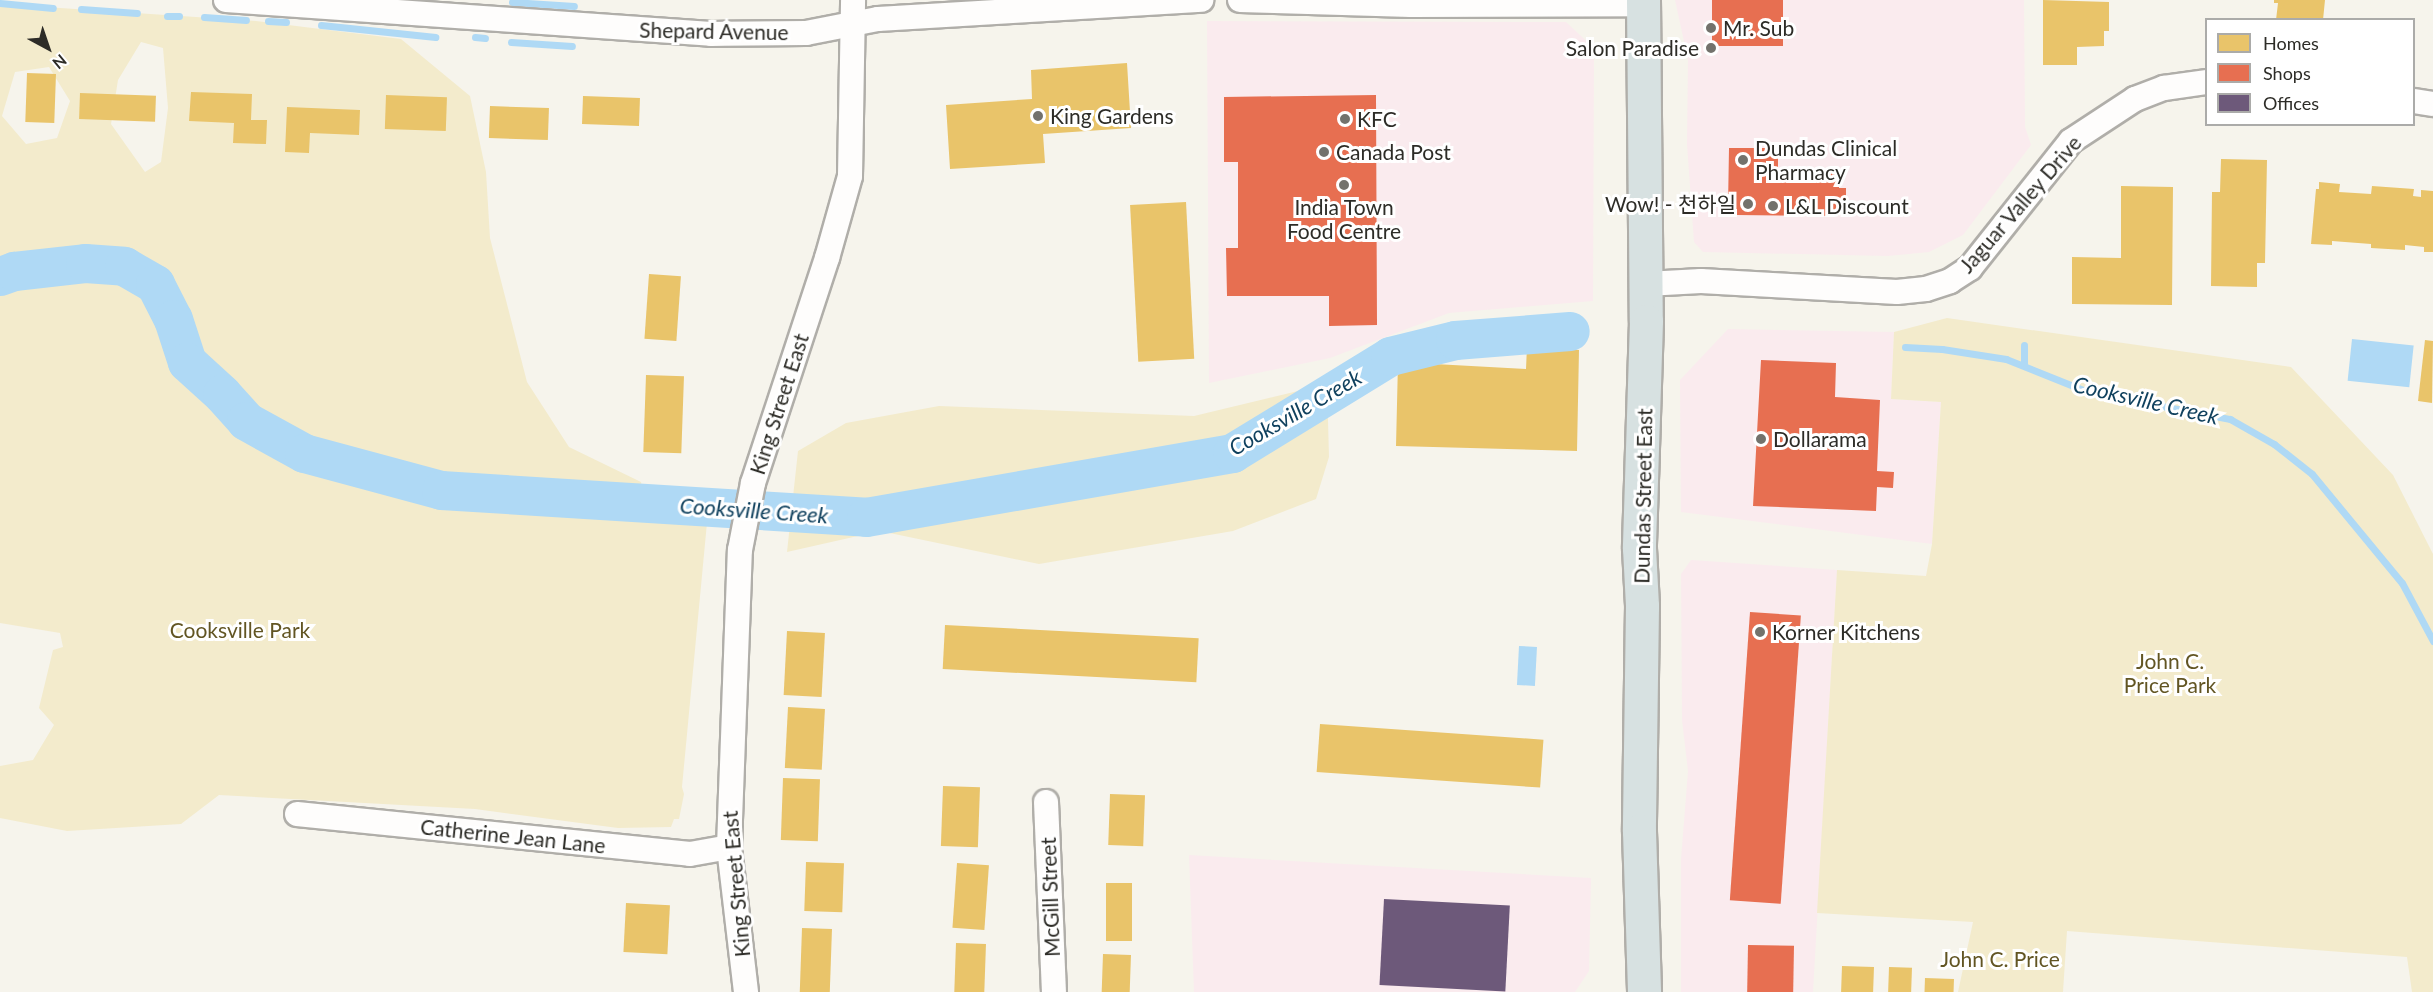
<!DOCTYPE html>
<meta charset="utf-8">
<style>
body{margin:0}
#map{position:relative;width:2433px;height:992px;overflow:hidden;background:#f6f4ec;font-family:Lato,"Noto Sans KR",sans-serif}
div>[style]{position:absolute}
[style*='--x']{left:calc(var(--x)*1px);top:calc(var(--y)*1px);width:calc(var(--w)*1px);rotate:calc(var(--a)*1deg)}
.commercial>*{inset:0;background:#faebee}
.green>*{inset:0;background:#f3ebcc}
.water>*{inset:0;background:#afd9f5;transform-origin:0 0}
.homes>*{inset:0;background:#e9c46a;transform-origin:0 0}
.shops>*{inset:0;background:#e76f51;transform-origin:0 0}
.offices>*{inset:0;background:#6d597a;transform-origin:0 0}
.stream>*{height:7px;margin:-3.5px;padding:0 3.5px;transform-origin:3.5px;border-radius:3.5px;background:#afd9f5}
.river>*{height:39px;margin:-19.5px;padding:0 19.5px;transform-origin:19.5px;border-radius:19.5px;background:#afd9f5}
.roads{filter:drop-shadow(2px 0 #b0aea9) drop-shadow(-2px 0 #b0aea9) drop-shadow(0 2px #b0aea9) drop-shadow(0 -2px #b0aea9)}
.street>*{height:24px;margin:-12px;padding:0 12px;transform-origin:12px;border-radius:12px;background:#fefdfc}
.primary>*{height:33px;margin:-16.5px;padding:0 16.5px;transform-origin:16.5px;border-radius:16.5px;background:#d7e1e1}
.dots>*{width:16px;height:16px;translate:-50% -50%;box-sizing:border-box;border:3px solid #fff;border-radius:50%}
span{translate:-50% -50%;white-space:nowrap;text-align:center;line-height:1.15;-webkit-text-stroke:6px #fff;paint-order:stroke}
.poi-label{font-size:21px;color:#2d2c27}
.left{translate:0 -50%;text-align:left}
.right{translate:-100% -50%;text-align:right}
.street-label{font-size:21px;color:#2d2c27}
.park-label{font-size:21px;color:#625523}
.water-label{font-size:22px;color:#10415e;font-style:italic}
.legend{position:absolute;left:2205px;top:18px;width:210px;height:108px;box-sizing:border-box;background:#fff;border:2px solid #ababa9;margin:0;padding:8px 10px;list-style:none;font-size:18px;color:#2d2c27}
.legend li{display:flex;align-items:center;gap:12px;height:30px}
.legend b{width:30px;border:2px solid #ababa9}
.north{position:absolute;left:18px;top:18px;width:60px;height:60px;-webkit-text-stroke:4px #fff;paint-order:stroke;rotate:140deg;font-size:16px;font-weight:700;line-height:24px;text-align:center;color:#2d2c27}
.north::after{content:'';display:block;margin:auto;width:21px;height:27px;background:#2d2c27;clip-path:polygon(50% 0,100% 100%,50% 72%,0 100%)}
</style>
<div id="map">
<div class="commercial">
<div style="clip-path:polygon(1675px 0,2024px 0,2025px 127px,2031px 145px,1963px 235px,1929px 252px,1888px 256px,1703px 252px,1694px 242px,1687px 144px,1688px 60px)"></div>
<div style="clip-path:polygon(1207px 21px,1566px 22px,1594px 48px,1593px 301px,1449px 313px,1330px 358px,1209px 383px)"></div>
<div style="clip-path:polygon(1728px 329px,1894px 332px,1891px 399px,1941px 402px,1932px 544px,1681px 512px,1680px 380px)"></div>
<div style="clip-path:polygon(1691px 560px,1837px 570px,1813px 992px,1681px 992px,1681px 859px,1688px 771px,1682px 720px,1681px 574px)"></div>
<div style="clip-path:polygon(1189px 855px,1591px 878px,1589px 971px,1575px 992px,1194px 992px)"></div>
</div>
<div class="green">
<div style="clip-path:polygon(evenodd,0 4px,256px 21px,401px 39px,470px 96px,486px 172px,490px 238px,527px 382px,569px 447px,641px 482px,642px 487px,710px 491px,682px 787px,684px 794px,679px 819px,674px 819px,671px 827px,618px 828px,475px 809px,219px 795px,181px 824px,67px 831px,0 818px,0 766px,33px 760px,54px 725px,39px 708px,53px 650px,63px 647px,60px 633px,0 623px,0 4px,141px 42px,163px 48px,168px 108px,161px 162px,145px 172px,111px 124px,118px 80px,141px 42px,0 4px,49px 67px,70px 101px,57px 138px,26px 144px,2px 116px,15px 72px,49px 67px)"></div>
<div style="clip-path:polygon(1947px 318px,2291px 367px,2393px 475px,2433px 554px,2433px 992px,2412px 992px,2407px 957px,2067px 931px,2063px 992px,1958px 992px,1973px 922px,1817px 913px,1837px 570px,1926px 576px,1932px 544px,1941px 402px,1891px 399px,1894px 332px)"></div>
<div style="clip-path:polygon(1327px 384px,1329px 457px,1316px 499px,1233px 531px,1039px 564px,880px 531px,787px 552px,798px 451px,846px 423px,939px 406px,1194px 416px)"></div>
</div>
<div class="water">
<div style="left:2352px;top:339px;width:62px;height:42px;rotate:6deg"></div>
<div style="left:1519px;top:646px;width:18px;height:39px;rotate:3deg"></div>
</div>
<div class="homes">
<div style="clip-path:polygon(2043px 0,2109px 2px,2109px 31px,2104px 31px,2104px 46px,2077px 47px,2077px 65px,2043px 65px)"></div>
<div style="clip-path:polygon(2274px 0,2325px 0,2323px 20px,2276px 20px,2278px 3px,2274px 3px)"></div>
<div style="clip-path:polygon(1127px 63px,1131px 128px,1043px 134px,1045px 163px,950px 169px,946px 105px,1032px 99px,1031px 70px)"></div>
<div style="left:27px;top:73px;width:29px;height:49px;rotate:2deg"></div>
<div style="clip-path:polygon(191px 92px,252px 94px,251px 120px,267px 120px,266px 144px,233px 143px,234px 123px,189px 121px)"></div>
<div style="left:80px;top:93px;width:76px;height:26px;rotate:2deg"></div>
<div style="left:386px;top:95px;width:61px;height:34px;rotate:2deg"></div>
<div style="left:583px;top:96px;width:57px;height:28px;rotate:2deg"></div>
<div style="left:490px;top:106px;width:59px;height:32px;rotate:2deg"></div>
<div style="clip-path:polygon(287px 107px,360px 110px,359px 135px,310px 133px,309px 153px,285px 152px)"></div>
<div style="clip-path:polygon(2221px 159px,2267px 160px,2265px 263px,2257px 263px,2257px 287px,2211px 286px,2212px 192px,2220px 192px)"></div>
<div style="clip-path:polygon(2319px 182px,2340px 184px,2339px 192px,2371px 194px,2372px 186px,2414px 189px,2413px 196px,2421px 197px,2421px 190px,2433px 191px,2433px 252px,2424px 252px,2424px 247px,2405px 245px,2405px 250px,2371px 248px,2371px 244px,2332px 241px,2332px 245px,2311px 244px,2316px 189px,2319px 189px)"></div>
<div style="clip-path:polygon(2121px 186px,2173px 187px,2172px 305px,2072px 304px,2072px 257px,2121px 258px)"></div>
<div style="left:1186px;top:202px;width:157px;height:56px;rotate:87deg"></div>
<div style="left:649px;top:274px;width:32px;height:65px;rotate:4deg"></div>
<div style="clip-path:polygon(2425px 340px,2433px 341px,2432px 403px,2418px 401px)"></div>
<div style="clip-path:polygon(1527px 346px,1579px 350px,1577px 451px,1396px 446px,1398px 362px,1526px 369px)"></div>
<div style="left:646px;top:375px;width:38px;height:77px;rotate:2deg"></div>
<div style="left:945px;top:625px;width:254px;height:44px;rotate:3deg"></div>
<div style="left:787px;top:631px;width:38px;height:64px;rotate:3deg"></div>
<div style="left:788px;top:707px;width:37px;height:61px;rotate:3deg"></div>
<div style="left:1320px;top:724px;width:224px;height:48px;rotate:4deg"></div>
<div style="left:783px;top:778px;width:37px;height:62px;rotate:2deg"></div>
<div style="left:943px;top:786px;width:37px;height:60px;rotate:2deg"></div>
<div style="left:1110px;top:794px;width:35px;height:51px;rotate:2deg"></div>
<div style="left:806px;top:862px;width:38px;height:49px;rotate:2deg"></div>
<div style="left:957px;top:863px;width:32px;height:65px;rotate:4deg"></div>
<div style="left:1106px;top:883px;width:26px;height:58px"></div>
<div style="left:626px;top:903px;width:44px;height:49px;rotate:3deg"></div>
<div style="left:802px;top:928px;width:30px;height:64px;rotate:2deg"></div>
<div style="left:956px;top:943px;width:30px;height:49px;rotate:2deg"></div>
<div style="left:1103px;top:954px;width:28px;height:38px;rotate:2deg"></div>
<div style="left:1842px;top:966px;width:32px;height:26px;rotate:2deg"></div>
<div style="left:1889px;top:967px;width:23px;height:25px;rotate:2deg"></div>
<div style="left:1925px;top:978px;width:29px;height:14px;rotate:2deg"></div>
</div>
<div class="shops">
<div style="left:1712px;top:0;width:71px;height:46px"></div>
<div style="clip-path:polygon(1376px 95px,1377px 325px,1329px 326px,1329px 296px,1227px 296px,1226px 248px,1238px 248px,1238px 162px,1224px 162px,1224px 97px)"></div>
<div style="clip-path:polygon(1729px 148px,1778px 148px,1778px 172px,1839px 173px,1839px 188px,1846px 188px,1846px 209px,1839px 209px,1839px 216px,1737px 215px,1728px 206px)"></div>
<div style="clip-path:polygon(1761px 360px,1836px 363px,1835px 397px,1880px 400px,1877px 471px,1894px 472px,1893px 488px,1877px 487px,1876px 511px,1753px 506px)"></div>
<div style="left:1750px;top:612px;width:51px;height:289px;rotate:4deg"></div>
<div style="left:1748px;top:945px;width:46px;height:47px;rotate:1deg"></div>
</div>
<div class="offices">
<div style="left:1384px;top:899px;width:126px;height:86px;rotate:3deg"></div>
</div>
<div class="stream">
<div style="--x:512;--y:2;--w:62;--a:3.7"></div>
<div style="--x:0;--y:3;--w:53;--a:5.4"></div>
<div style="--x:81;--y:9;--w:56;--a:4.1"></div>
<div style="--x:167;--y:16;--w:12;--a:0"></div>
<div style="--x:204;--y:17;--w:42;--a:4.1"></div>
<div style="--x:268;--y:21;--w:18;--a:3"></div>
<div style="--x:321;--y:25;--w:115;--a:6"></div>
<div style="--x:475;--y:37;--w:10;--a:6"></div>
<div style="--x:511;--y:42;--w:61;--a:3.8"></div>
<div style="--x:1905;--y:347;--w:37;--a:3"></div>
<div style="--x:1942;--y:349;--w:65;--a:8.9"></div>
<div style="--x:2006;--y:359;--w:88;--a:21.9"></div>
<div style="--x:2088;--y:392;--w:145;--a:10.8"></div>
<div style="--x:2230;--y:419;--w:51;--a:29.6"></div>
<div style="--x:2274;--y:444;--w:48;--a:38.3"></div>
<div style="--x:2312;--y:474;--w:141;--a:50.5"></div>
<div style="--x:2402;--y:583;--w:66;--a:61.9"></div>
<div style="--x:2024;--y:365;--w:20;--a:-90"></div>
</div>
<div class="river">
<div style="--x:0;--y:276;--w:15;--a:-20"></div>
<div style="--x:14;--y:271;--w:71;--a:-6.4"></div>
<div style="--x:85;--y:263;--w:39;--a:4"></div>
<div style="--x:124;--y:266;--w:36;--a:30"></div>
<div style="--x:155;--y:284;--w:39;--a:63"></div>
<div style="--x:173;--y:319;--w:45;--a:72"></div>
<div style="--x:187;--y:362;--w:47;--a:42.4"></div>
<div style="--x:222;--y:394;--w:36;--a:48"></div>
<div style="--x:246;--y:421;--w:66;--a:28.9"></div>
<div style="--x:304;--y:453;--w:142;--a:15.1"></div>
<div style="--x:441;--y:490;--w:426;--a:3.6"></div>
<div style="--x:866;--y:517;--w:372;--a:-9.9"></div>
<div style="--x:1232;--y:453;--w:185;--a:-31.5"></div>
<div style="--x:1390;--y:356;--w:67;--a:-13.8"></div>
<div style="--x:1455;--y:340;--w:115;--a:-4.5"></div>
</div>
<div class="roads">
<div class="street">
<div style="--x:226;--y:0;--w:486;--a:4"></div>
<div style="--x:711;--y:34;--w:95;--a:-0.6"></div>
<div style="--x:806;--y:33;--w:73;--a:-11"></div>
<div style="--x:878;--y:19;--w:324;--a:-3.4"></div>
<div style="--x:1240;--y:0;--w:171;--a:1.7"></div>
<div style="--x:1411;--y:5;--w:232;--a:-0.2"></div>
<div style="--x:2414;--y:101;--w:19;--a:9"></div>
<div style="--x:1646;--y:284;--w:55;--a:-3.1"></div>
<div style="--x:1701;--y:281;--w:196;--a:3.2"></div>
<div style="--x:1897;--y:292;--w:29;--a:-6"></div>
<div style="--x:1926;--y:289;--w:25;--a:-18"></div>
<div style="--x:1950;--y:281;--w:24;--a:-33"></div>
<div style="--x:1970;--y:268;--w:162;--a:-51.5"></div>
<div style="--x:2071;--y:141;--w:77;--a:-33.3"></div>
<div style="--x:2135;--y:99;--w:31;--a:-21"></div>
<div style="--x:2164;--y:88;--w:42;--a:-8.1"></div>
<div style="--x:1046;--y:802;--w:190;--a:87.6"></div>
<div style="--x:297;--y:814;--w:395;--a:5.8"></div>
<div style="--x:690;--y:854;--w:40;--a:-10"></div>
<div style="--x:746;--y:992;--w:146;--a:-96.7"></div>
<div style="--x:729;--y:847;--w:297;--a:-87.9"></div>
<div style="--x:740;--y:550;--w:68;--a:-79"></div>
<div style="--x:753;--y:483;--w:237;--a:-71.8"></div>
<div style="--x:827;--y:258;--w:85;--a:-74.3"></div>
<div style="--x:850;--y:176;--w:176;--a:-89"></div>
</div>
<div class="primary">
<div style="--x:1643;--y:0;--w:321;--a:89.5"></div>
<div style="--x:1646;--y:321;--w:227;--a:91.8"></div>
<div style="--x:1639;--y:548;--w:58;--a:87"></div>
<div style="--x:1642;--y:606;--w:225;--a:90.8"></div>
<div style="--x:1639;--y:831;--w:161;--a:88.2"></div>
</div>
</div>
<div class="dots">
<div style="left:1711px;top:28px;background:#73726c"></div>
<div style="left:1711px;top:48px;background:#73726c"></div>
<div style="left:1038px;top:116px;background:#73726c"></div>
<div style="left:1345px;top:119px;background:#73726c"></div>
<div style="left:1324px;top:152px;background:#73726c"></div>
<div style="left:1743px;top:160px;background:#73726c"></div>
<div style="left:1344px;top:185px;background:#73726c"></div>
<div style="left:1748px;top:204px;background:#73726c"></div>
<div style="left:1773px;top:206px;background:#73726c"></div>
<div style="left:1761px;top:439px;background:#73726c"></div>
<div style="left:1760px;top:632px;background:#73726c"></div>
</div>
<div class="poi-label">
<span class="left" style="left:1723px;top:28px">Mr. Sub</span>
<span class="right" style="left:1699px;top:48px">Salon Paradise</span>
<span class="left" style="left:1050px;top:116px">King Gardens</span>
<span class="left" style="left:1357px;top:119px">KFC</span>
<span class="left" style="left:1755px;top:160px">Dundas Clinical<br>Pharmacy</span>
<span class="left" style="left:1336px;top:152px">Canada Post</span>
<span class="right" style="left:1736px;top:204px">Wow! - 천하일</span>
<span class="left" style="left:1785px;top:206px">L&amp;L Discount</span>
<span style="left:1344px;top:219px">India Town<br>Food Centre</span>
<span class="left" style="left:1773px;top:439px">Dollarama</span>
<span class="left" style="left:1772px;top:632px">Korner Kitchens</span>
</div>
<div class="street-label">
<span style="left:714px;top:31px;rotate:1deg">Shepard Avenue</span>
<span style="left:2020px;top:204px;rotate:-49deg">Jaguar Valley Drive</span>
<span style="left:779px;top:404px;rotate:-72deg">King Street East</span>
<span style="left:1643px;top:496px;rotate:-89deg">Dundas Street East</span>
<span style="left:513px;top:836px;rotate:6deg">Catherine Jean Lane</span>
<span style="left:736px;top:884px;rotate:-95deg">King Street East</span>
<span style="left:1050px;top:897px;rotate:-92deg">McGill Street</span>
</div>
<div class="park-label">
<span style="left:240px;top:630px">Cooksville Park</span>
<span style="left:2170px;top:673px">John C.<br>Price Park</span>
<span style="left:2000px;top:959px">John C. Price</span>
</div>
<div class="water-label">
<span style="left:2146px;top:400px;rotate:13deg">Cooksville Creek</span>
<span style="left:1295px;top:412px;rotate:-30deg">Cooksville Creek</span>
<span style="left:754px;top:510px;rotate:4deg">Cooksville Creek</span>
</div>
<ul class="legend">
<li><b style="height:16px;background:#e9c46a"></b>Homes</li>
<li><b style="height:16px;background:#e76f51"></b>Shops</li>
<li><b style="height:16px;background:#6d597a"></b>Offices</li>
</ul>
<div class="north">N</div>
</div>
